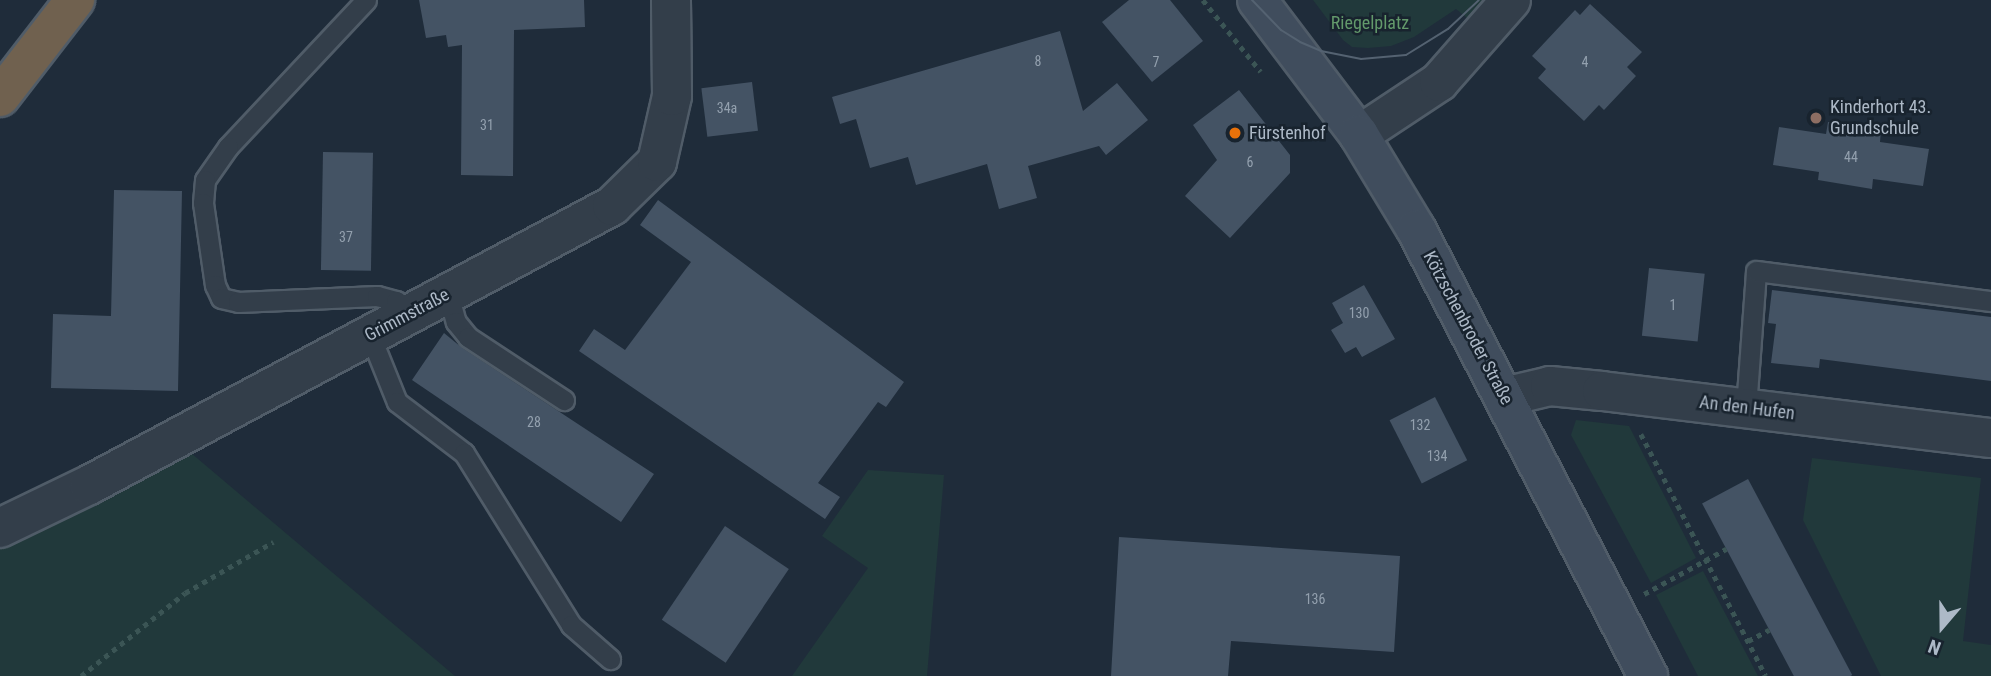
<!DOCTYPE html>
<meta charset="utf-8">
<style>
body{margin:0}
#map{position:relative;width:1991px;height:676px;overflow:hidden;background:#1f2c3a;font-family:"Roboto Condensed",sans-serif}
div>[style]{position:absolute}
[style*='--x']{left:calc(var(--x)*1px);top:calc(var(--y)*1px);width:calc(var(--w)*1px);rotate:calc(var(--a)*1deg)}
.green>*{inset:0;background:#21393b}
.building>*{inset:0;background:#445364;transform-origin:0 0}
.path>*{height:4.5px;margin-top:-2.25px;transform-origin:0;background:repeating-linear-gradient(90deg,#3b5555 0 5px,transparent 0 10px)}
.roads{filter:drop-shadow(2px 0 #505c68) drop-shadow(-2px 0 #505c68) drop-shadow(0 2px #505c68) drop-shadow(0 -2px #505c68)}
.lane>*{height:19px;margin:-9.5px;padding:0 9.5px;transform-origin:9.5px;border-radius:9.5px;background:#333e4a}
.street>*{height:38px;margin:-19px;padding:0 19px;transform-origin:19px;border-radius:19px;background:#333e4a}
.secondary>*{height:38px;margin:-19px;padding:0 19px;transform-origin:19px;border-radius:19px;background:#404d5d}
.highway>*{height:38px;margin:-19px;padding:0 19px;transform-origin:19px;border-radius:19px;background:#70614f}
.tram>*{height:2px;margin:-1px;padding:0 1px;transform-origin:1px;border-radius:1px;background:#546271}
.dots>*{width:19px;height:19px;translate:-50% -50%;box-sizing:border-box;border:4px solid #18232e;border-radius:50%}
span{translate:-50% -50%;white-space:nowrap;text-align:center;line-height:1.15;-webkit-text-stroke:5px #18232e;paint-order:stroke}
.number-label{font-size:14px;color:#93a0ae}
.number-label span{-webkit-text-stroke-width:0}
.park-label{font-size:18px;color:#63996b}
.poi-label{font-size:18px;color:#adb9c7}
.left{translate:0 -50%;text-align:left}
.street-label{font-size:18px;color:#adb9c7}
.north{position:absolute;left:1907px;top:592px;width:70px;height:70px;-webkit-text-stroke:5px #18232e;paint-order:stroke;rotate:200deg;font-size:19px;font-weight:700;line-height:28px;text-align:center;color:#adb9c7}
.north::after{content:'';display:block;margin:auto;width:24px;height:32px;background:#adb9c7;clip-path:polygon(50% 0,100% 100%,50% 72%,0 100%)}
</style>
<div id="map">
<div class="green">
<div style="clip-path:polygon(1313px 0,1490px 0,1471px 21px,1456px 9px,1414px 37px,1391px 46px,1368px 48px,1352px 47px,1343px 40px)"></div>
<div style="clip-path:polygon(1576px 420px,1629px 426px,1696px 558px,1651px 583px,1571px 435px)"></div>
<div style="clip-path:polygon(191px 453px,455px 676px,0 676px,0 544px)"></div>
<div style="clip-path:polygon(1812px 458px,1981px 478px,1963px 641px,1991px 645px,1991px 676px,1881px 676px,1803px 520px)"></div>
<div style="clip-path:polygon(868px 470px,944px 475px,927px 676px,792px 676px,868px 568px,822px 536px)"></div>
<div style="clip-path:polygon(1703px 571px,1758px 676px,1698px 676px,1656px 595px)"></div>
</div>
<div class="building">
<div style="clip-path:polygon(419px 0,584px 0,585px 27px,514px 30px,513px 176px,461px 175px,462px 45px,448px 47px,446px 35px,426px 38px)"></div>
<div style="clip-path:polygon(1129px 0,1170px 0,1203px 41px,1152px 82px,1102px 22px)"></div>
<div style="clip-path:polygon(1590px 4px,1642px 52px,1627px 67px,1636px 76px,1604px 110px,1599px 105px,1584px 121px,1538px 78px,1546px 69px,1532px 56px,1575px 10px,1580px 15px)"></div>
<div style="clip-path:polygon(1060px 31px,1083px 111px,1117px 83px,1148px 120px,1106px 155px,1099px 146px,1028px 166px,1037px 198px,999px 209px,987px 164px,916px 185px,908px 157px,870px 168px,856px 119px,840px 124px,832px 97px)"></div>
<div style="left:752px;top:82px;width:49px;height:51px;rotate:83deg"></div>
<div style="clip-path:polygon(1239px 90px,1290px 155px,1290px 173px,1230px 238px,1185px 196px,1217px 160px,1193px 125px)"></div>
<div style="clip-path:polygon(1828px 122px,1881px 130px,1880px 142px,1929px 149px,1923px 186px,1873px 179px,1872px 189px,1818px 180px,1819px 172px,1773px 165px,1779px 127px,1826px 134px)"></div>
<div style="left:323px;top:152px;width:50px;height:118px;rotate:1deg"></div>
<div style="clip-path:polygon(114px 190px,182px 191px,178px 391px,51px 388px,53px 314px,111px 316px)"></div>
<div style="clip-path:polygon(658px 200px,904px 382px,886px 407px,878px 402px,818px 483px,840px 497px,825px 519px,579px 351px,594px 329px,625px 350px,691px 262px,640px 225px)"></div>
<div style="left:1649px;top:268px;width:56px;height:68px;rotate:6deg"></div>
<div style="clip-path:polygon(1364px 285px,1395px 339px,1362px 357px,1356px 347px,1345px 353px,1331px 330px,1343px 323px,1332px 303px)"></div>
<div style="clip-path:polygon(1772px 290px,1991px 317px,1991px 381px,1820px 359px,1819px 368px,1771px 363px,1776px 324px,1768px 323px)"></div>
<div style="clip-path:polygon(444px 333px,461px 347px,654px 474px,621px 522px,412px 380px)"></div>
<div style="left:1435px;top:397px;width:71px;height:51px;rotate:63deg"></div>
<div style="left:1748px;top:479px;width:222px;height:52px;rotate:62deg"></div>
<div style="left:725px;top:526px;width:77px;height:113px;rotate:34deg"></div>
<div style="clip-path:polygon(1119px 537px,1400px 556px,1394px 652px,1231px 641px,1228px 676px,1111px 676px)"></div>
</div>
<div class="path">
<div style="--x:1203;--y:0;--w:92;--a:51.1"></div>
<div style="--x:1641;--y:434;--w:272;--a:62.7"></div>
<div style="--x:1644;--y:594;--w:94;--a:-28.8"></div>
<div style="--x:1748;--y:641;--w:24;--a:-28"></div>
<div style="--x:81;--y:676;--w:133;--a:-38.6"></div>
<div style="--x:185;--y:593;--w:102;--a:-30.1"></div>
</div>
<div class="roads">
<div class="lane">
<div style="--x:366;--y:0;--w:202;--a:133.2"></div>
<div style="--x:228;--y:147;--w:40;--a:124.9"></div>
<div style="--x:205;--y:180;--w:23;--a:95"></div>
<div style="--x:203;--y:203;--w:83;--a:81.7"></div>
<div style="--x:215;--y:285;--w:14;--a:65"></div>
<div style="--x:221;--y:298;--w:17;--a:13"></div>
<div style="--x:238;--y:302;--w:139;--a:-2.5"></div>
<div style="--x:377;--y:296;--w:20;--a:15"></div>
<div style="--x:396;--y:301;--w:19;--a:39"></div>
<div style="--x:448;--y:293;--w:30;--a:75"></div>
<div style="--x:456;--y:322;--w:19;--a:51"></div>
<div style="--x:468;--y:337;--w:115;--a:33.3"></div>
<div style="--x:370;--y:335;--w:72;--a:68.1"></div>
<div style="--x:397;--y:402;--w:84;--a:37.3"></div>
<div style="--x:464;--y:453;--w:203;--a:58.1"></div>
<div style="--x:571;--y:625;--w:52;--a:41.1"></div>
<div style="--x:1746;--y:408;--w:137;--a:-85.8"></div>
<div style="--x:1756;--y:271;--w:237;--a:7.3"></div>
</div>
<div class="street">
<div style="--x:1359;--y:135;--w:96;--a:-33.5"></div>
<div style="--x:1439;--y:82;--w:109;--a:-48.7"></div>
<div style="--x:1504;--y:397;--w:47;--a:-13.4"></div>
<div style="--x:1550;--y:386;--w:52;--a:5.5"></div>
<div style="--x:1602;--y:391;--w:392;--a:6.9"></div>
<div style="--x:0;--y:528;--w:99;--a:-25.8"></div>
<div style="--x:89;--y:485;--w:593;--a:-28.08"></div>
<div style="--x:612;--y:206;--w:63;--a:-44.4"></div>
<div style="--x:657;--y:162;--w:68;--a:-77.2"></div>
<div style="--x:672;--y:96;--w:96;--a:-90.6"></div>
</div>
<div class="secondary">
<div style="--x:1257;--y:0;--w:169;--a:52.9"></div>
<div style="--x:1359;--y:135;--w:110;--a:58.8"></div>
<div style="--x:1416;--y:229;--w:504;--a:62.57"></div>
</div>
<div class="highway">
<div style="--x:0;--y:97;--w:123;--a:-52.3"></div>
</div>
</div>
<div class="tram">
<div style="--x:1252;--y:0;--w:42;--a:46"></div>
<div style="--x:1281;--y:30;--w:22;--a:32"></div>
<div style="--x:1300;--y:42;--w:23;--a:23"></div>
<div style="--x:1321;--y:51;--w:41;--a:11.3"></div>
<div style="--x:1361;--y:59;--w:45;--a:-5.1"></div>
<div style="--x:1406;--y:55;--w:49;--a:-31.8"></div>
<div style="--x:1448;--y:29;--w:42;--a:-43.1"></div>
</div>
<div class="dots">
<div style="left:1816px;top:118px;background:#8d6e63"></div>
<div style="left:1235px;top:133px;background:#e8710a"></div>
</div>
<div class="number-label">
<span style="left:1038px;top:61px">8</span>
<span style="left:1156px;top:62px">7</span>
<span style="left:1585px;top:62px">4</span>
<span style="left:727px;top:108px">34a</span>
<span style="left:487px;top:125px">31</span>
<span style="left:1851px;top:157px">44</span>
<span style="left:1250px;top:162px">6</span>
<span style="left:346px;top:237px">37</span>
<span style="left:1673px;top:305px">1</span>
<span style="left:1359px;top:313px">130</span>
<span style="left:534px;top:422px">28</span>
<span style="left:1420px;top:425px">132</span>
<span style="left:1437px;top:456px">134</span>
<span style="left:1315px;top:599px">136</span>
</div>
<div class="park-label">
<span style="left:1370px;top:23px">Riegelplatz</span>
</div>
<div class="poi-label">
<span class="left" style="left:1830px;top:118px">Kinderhort 43.<br>Grundschule</span>
<span class="left" style="left:1249px;top:133px">Fürstenhof</span>
</div>
<div class="street-label">
<span style="left:407px;top:315px;rotate:-28deg">Grimmstraße</span>
<span style="left:1468px;top:328px;rotate:62deg">Kötzschenbroder Straße</span>
<span style="left:1747px;top:408px;rotate:7deg">An den Hufen</span>
</div>
<div class="north">N</div>
</div>
